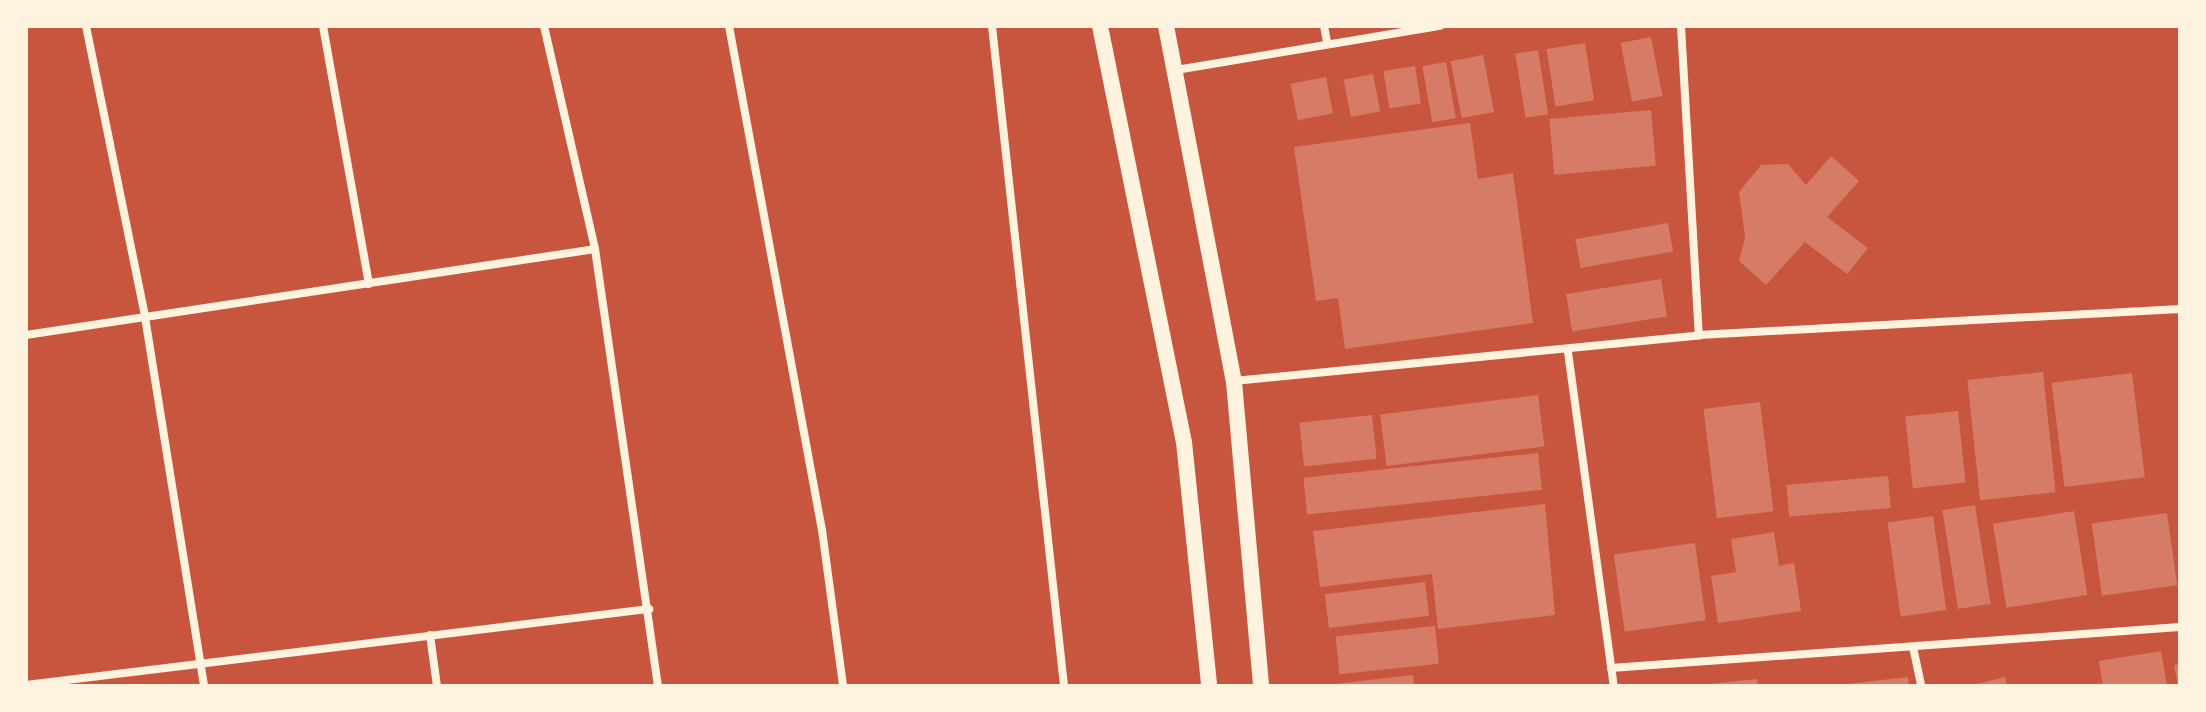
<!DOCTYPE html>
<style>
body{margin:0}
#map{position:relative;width:2206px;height:712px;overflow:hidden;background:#c8553d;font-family:"DM Sans",sans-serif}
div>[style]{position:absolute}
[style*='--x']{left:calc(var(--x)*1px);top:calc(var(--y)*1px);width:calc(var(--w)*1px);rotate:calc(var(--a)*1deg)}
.building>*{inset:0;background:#d67c66;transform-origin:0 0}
.minor>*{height:8px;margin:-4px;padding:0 4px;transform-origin:4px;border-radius:4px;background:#fff3e0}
.secondary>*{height:16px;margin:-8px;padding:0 8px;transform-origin:8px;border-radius:8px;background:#fff3e0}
span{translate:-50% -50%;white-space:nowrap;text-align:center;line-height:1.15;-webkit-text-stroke:8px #fff3e0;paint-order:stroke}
.frame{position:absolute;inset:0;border:28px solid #fff3e0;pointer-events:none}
</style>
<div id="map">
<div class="building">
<div style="left:1651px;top:37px;width:60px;height:31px;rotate:79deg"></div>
<div style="left:1585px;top:43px;width:58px;height:39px;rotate:81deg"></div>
<div style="left:1538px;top:50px;width:65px;height:23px;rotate:81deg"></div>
<div style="left:1483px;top:55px;width:58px;height:33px;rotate:79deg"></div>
<div style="left:1446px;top:62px;width:57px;height:24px;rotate:80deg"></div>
<div style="left:1415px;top:66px;width:38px;height:32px;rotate:81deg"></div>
<div style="left:1373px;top:74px;width:38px;height:30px;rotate:79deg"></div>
<div style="left:1326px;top:77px;width:37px;height:36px;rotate:79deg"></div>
<div style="left:1651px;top:110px;width:56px;height:102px;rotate:85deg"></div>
<div style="clip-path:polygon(1470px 123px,1478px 179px,1513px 173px,1533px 323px,1345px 349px,1338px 298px,1316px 301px,1294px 147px)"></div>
<div style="clip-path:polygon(1831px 156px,1859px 181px,1827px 217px,1868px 248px,1847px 274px,1805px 242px,1766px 285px,1739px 261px,1745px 237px,1739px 192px,1761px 165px,1788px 164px,1806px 185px)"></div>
<div style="left:1668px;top:223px;width:29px;height:94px;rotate:80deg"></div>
<div style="left:1661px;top:279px;width:38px;height:96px;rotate:81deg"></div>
<div style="left:2043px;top:372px;width:121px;height:76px;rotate:84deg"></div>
<div style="left:2132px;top:373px;width:105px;height:81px;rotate:83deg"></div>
<div style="left:1538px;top:395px;width:52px;height:159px;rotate:83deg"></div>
<div style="left:1760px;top:402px;width:110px;height:57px;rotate:83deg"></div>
<div style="left:1958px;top:411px;width:72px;height:53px;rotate:84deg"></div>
<div style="left:1372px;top:415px;width:44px;height:73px;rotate:84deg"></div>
<div style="left:1538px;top:453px;width:37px;height:236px;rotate:84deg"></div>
<div style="left:1888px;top:476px;width:32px;height:102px;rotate:85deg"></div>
<div style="clip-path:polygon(1545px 504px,1555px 615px,1438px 629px,1432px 574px,1320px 587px,1313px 531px)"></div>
<div style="left:1975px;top:505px;width:100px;height:33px;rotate:81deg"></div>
<div style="left:2074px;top:511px;width:85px;height:82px;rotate:81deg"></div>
<div style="left:2167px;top:513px;width:73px;height:76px;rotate:82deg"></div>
<div style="left:1933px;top:516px;width:95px;height:46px;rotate:82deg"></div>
<div style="clip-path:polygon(1774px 532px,1779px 566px,1794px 563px,1801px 611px,1718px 623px,1711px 576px,1736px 572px,1731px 539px)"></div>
<div style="left:1695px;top:543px;width:78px;height:82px;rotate:82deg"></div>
<div style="left:1425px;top:582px;width:34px;height:101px;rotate:83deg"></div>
<div style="left:1435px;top:626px;width:38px;height:100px;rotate:84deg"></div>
<div style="clip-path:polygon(2161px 651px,2167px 686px,2103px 686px,2099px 661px)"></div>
<div style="clip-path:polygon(2180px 664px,2180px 686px,2178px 686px,2174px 665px)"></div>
<div style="clip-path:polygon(1413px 675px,1414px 686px,1335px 686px,1335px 684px)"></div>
<div style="clip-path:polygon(1908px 677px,1909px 686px,1848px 686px,1848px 684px)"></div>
<div style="clip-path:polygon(2005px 677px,2007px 686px,1974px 686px,1973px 685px)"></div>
<div style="clip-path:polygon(1757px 679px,1758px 686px,1709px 686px,1709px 684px)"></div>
</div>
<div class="minor">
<div style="--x:86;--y:26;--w:297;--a:78.5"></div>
<div style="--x:145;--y:317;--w:374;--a:80.9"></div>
<div style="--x:323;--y:26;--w:262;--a:79.9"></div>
<div style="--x:544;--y:26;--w:229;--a:77.1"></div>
<div style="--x:595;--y:249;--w:442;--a:81.8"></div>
<div style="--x:729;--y:26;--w:513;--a:79.55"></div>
<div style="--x:822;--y:530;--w:157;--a:82.3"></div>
<div style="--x:992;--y:26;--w:664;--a:83.77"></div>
<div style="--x:1324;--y:26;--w:16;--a:79"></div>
<div style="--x:1681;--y:26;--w:310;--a:86.7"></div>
<div style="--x:1176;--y:70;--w:268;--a:-9.5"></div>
<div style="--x:26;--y:335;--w:575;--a:-8.59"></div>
<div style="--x:1568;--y:352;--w:337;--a:82.2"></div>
<div style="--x:1234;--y:381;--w:467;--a:-5.6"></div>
<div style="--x:1699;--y:335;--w:482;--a:-3.1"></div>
<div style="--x:430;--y:635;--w:51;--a:82.2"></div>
<div style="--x:1913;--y:647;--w:40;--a:78"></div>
<div style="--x:1611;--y:668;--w:570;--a:-4.12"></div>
<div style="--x:26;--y:685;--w:628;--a:-6.96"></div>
</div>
<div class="secondary">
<div style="--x:1100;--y:26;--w:424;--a:78.6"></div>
<div style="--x:1184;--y:442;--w:245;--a:84.1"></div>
<div style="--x:1166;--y:26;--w:362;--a:79.2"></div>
<div style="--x:1234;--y:382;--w:305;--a:84.9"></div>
</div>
<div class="frame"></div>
</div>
